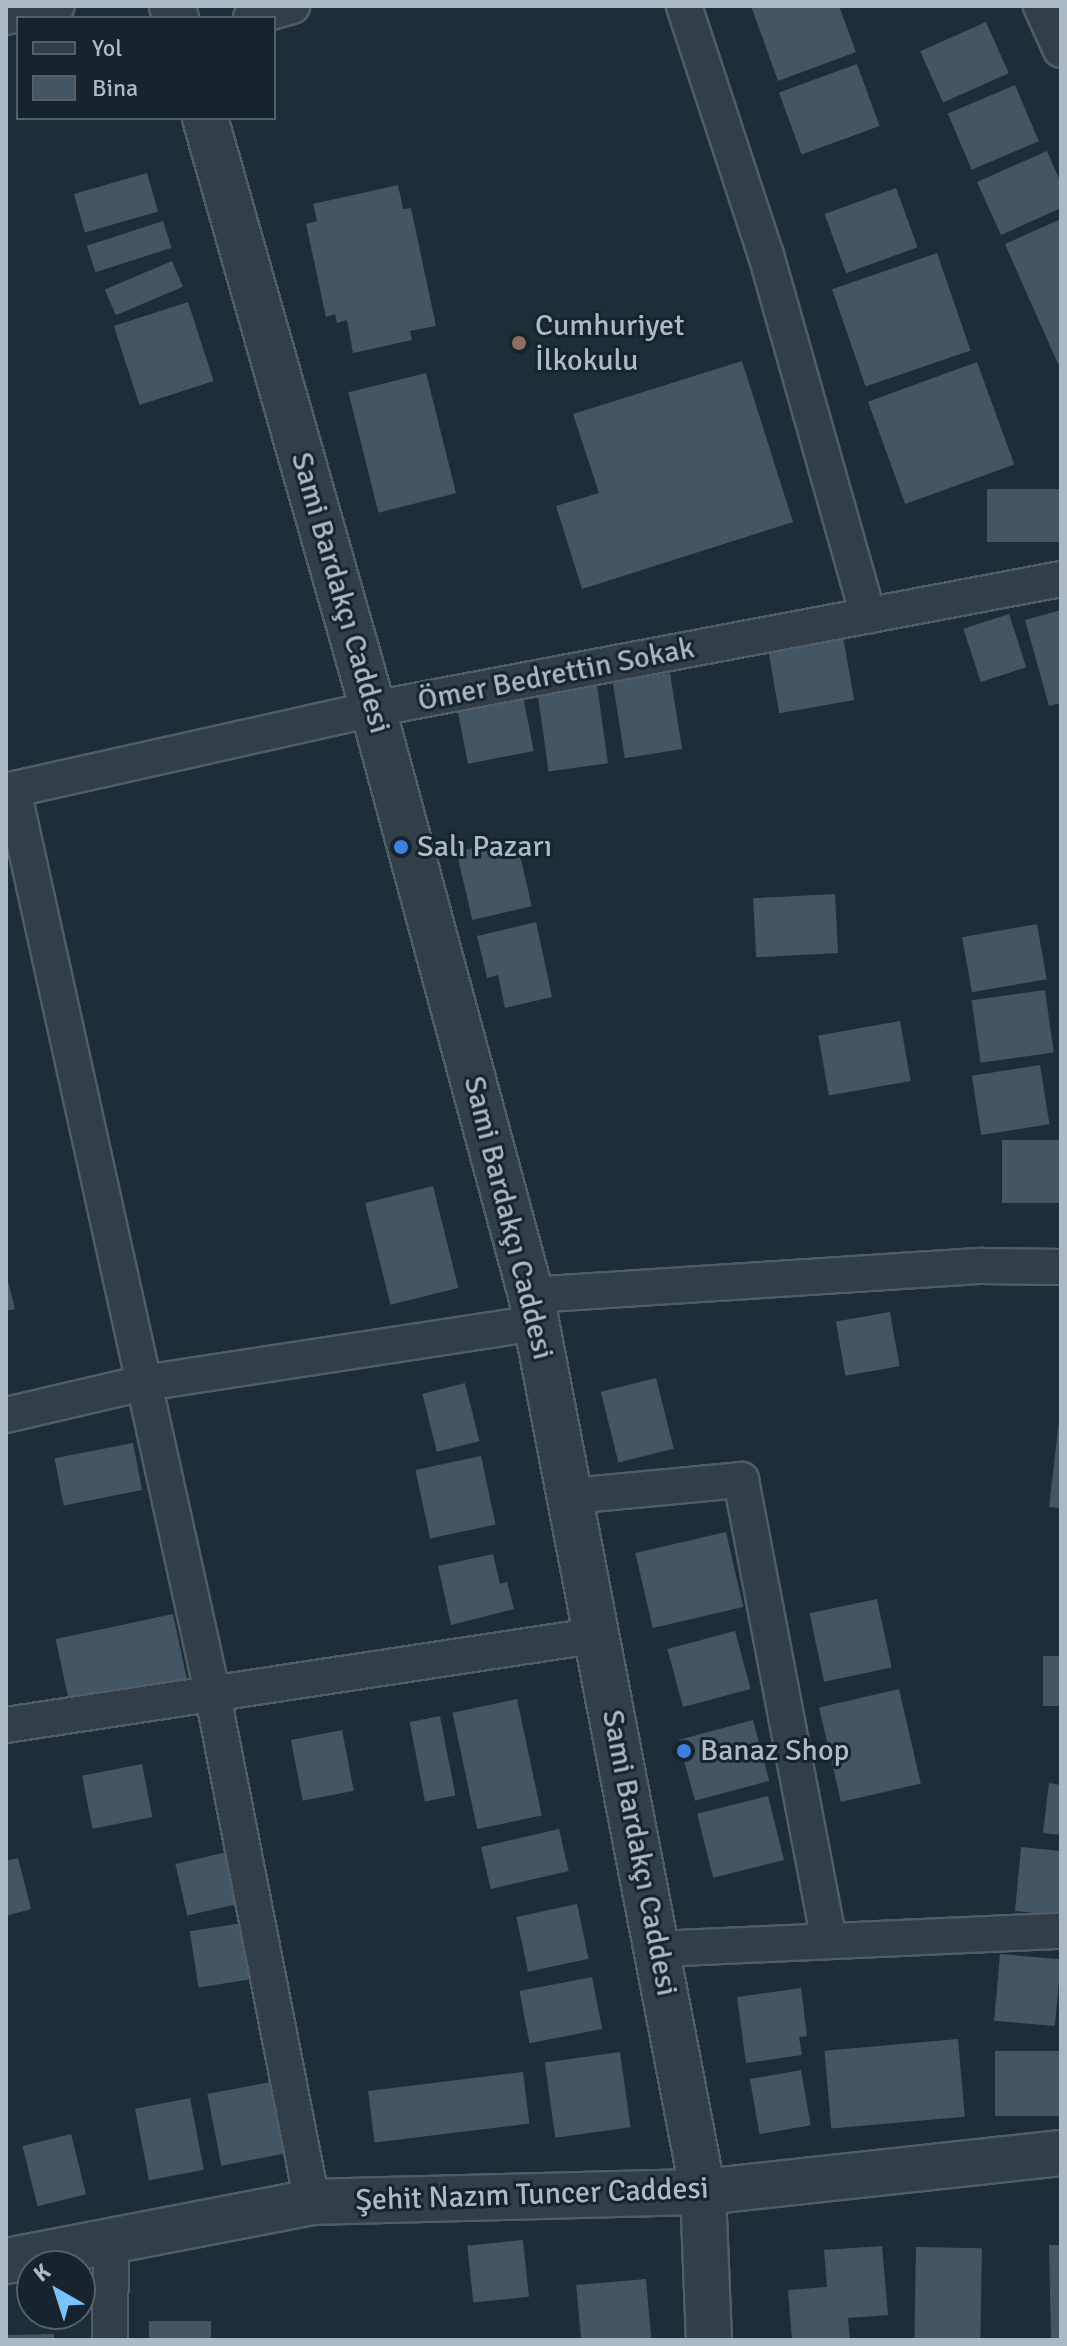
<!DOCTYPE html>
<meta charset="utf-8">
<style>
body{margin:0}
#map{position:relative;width:1067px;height:2346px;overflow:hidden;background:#1e2e38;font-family:Signika,sans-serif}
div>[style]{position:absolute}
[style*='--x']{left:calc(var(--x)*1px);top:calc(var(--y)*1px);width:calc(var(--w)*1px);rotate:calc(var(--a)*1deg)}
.building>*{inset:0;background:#445663;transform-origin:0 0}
.roads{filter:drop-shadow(2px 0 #505d67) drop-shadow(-2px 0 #505d67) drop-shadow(0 2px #505d67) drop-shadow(0 -2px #505d67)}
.minor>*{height:34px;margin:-17px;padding:0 17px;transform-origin:17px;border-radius:17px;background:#323f49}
.tertiary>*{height:44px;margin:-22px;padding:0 22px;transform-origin:22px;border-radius:22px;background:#323f49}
.dots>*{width:22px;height:22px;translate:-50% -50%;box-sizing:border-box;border:4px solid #18242d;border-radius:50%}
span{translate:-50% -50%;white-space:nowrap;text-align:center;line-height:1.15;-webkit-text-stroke:6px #18242d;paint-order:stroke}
.poi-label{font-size:30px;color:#acbac6}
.left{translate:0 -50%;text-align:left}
.street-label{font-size:30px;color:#acbac6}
.frame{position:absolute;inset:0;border:8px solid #acbac6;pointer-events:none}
.legend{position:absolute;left:16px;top:16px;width:260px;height:104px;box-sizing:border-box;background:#18242d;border:2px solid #53606a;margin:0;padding:10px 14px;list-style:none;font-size:24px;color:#acbac6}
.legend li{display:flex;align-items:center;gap:16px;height:40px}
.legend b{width:40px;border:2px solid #53606a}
.north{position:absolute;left:16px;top:2250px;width:80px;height:80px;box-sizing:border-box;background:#18242d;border:2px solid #53606a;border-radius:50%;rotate:321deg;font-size:22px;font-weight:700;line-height:32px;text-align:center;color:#acbac6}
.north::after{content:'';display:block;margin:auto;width:28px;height:36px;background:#78c3ff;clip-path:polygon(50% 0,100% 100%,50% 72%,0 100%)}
</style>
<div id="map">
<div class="building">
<div style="clip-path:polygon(751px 6px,839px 6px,856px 52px,778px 81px)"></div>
<div style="left:986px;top:22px;width:56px;height:72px;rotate:66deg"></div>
<div style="left:857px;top:64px;width:66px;height:83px;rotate:70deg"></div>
<div style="left:1015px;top:85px;width:61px;height:73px;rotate:67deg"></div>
<div style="clip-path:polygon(1047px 151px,1061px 183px,1061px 208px,1001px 235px,977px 182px)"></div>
<div style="left:147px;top:173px;width:40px;height:76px;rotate:74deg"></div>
<div style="clip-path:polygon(398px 185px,403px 209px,411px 208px,436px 326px,410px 331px,412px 340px,353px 353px,347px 320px,337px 323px,335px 314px,326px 317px,306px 224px,317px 221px,313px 204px)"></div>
<div style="left:896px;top:188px;width:63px;height:76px;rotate:70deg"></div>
<div style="clip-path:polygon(1061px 219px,1061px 363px,1058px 364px,1005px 244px)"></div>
<div style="left:163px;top:221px;width:28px;height:80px;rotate:72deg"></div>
<div style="left:937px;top:253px;width:103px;height:111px;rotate:71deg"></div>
<div style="left:172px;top:261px;width:28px;height:73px;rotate:67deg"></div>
<div style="left:188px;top:302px;width:83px;height:78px;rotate:72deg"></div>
<div style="clip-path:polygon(742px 361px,793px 522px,582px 589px,556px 506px,599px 493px,573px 414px)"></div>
<div style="left:977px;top:362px;width:109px;height:116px;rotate:70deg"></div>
<div style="left:426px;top:373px;width:124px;height:80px;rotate:76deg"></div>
<div style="left:1061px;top:489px;width:53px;height:74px;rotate:90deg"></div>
<div style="clip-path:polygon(1061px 610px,1061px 703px,1049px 706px,1025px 620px)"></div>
<div style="left:1009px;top:614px;width:56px;height:48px;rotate:72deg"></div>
<div style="left:842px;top:631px;width:70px;height:76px;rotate:80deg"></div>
<div style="left:670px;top:673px;width:77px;height:58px;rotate:81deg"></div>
<div style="left:597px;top:685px;width:79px;height:60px;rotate:82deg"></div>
<div style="left:523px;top:696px;width:56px;height:67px;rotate:79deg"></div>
<div style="left:516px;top:838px;width:70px;height:61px;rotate:77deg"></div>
<div style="left:835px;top:894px;width:59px;height:82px;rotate:87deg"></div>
<div style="clip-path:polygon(536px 922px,552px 997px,505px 1008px,498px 975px,487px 978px,477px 936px)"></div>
<div style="left:1037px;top:924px;width:56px;height:76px;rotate:80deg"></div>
<div style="left:1045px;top:990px;width:63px;height:74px;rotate:82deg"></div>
<div style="left:900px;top:1021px;width:61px;height:83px;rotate:80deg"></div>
<div style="left:1040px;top:1065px;width:60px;height:69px;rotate:81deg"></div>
<div style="left:1061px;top:1140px;width:63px;height:59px;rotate:90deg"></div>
<div style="left:433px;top:1186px;width:105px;height:70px;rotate:76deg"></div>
<div style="clip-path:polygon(6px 1273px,15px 1309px,6px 1311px)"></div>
<div style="left:890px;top:1312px;width:55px;height:55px;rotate:80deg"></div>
<div style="left:656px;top:1378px;width:73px;height:57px;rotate:76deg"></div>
<div style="left:465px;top:1383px;width:60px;height:44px;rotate:76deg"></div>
<div style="clip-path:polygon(1059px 1421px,1061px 1421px,1061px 1508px,1049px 1507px)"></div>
<div style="left:133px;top:1443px;width:48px;height:80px;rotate:79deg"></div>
<div style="left:481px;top:1456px;width:70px;height:67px;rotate:78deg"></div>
<div style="left:726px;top:1532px;width:77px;height:93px;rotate:77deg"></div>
<div style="clip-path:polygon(493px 1554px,500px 1584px,507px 1582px,514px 1609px,451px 1625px,438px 1566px)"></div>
<div style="left:877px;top:1599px;width:70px;height:69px;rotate:78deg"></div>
<div style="left:173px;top:1614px;width:66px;height:120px;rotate:78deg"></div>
<div style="left:735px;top:1631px;width:60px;height:70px;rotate:75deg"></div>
<div style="left:1043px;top:1656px;width:18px;height:50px"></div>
<div style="left:899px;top:1689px;width:97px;height:82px;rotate:77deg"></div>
<div style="left:517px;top:1699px;width:119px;height:66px;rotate:78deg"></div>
<div style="left:440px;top:1716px;width:81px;height:31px;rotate:79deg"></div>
<div style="left:753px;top:1720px;width:63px;height:77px;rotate:75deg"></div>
<div style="left:342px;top:1730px;width:62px;height:52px;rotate:79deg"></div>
<div style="left:142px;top:1764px;width:54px;height:61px;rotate:79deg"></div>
<div style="clip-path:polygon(1049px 1783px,1061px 1785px,1061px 1835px,1043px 1833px)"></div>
<div style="left:768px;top:1796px;width:66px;height:73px;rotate:76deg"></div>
<div style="left:559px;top:1829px;width:43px;height:80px;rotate:77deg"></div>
<div style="clip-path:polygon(1021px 1847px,1061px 1851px,1061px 1916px,1015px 1911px)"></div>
<div style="left:227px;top:1852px;width:53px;height:53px;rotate:77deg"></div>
<div style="clip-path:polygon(18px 1858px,31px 1909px,6px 1916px,6px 1861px)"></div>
<div style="left:577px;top:1904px;width:56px;height:62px;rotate:78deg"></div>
<div style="left:242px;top:1923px;width:57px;height:53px;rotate:81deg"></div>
<div style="left:1000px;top:1954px;width:61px;height:67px;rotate:5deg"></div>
<div style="left:592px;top:1977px;width:53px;height:74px;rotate:79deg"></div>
<div style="clip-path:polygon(801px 1988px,807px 2036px,799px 2037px,802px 2055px,746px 2063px,737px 1997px)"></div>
<div style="left:958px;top:2039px;width:78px;height:134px;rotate:85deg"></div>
<div style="left:995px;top:2051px;width:66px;height:65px"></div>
<div style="left:620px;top:2052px;width:76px;height:76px;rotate:82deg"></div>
<div style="left:801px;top:2070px;width:56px;height:52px;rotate:80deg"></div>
<div style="left:523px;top:2072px;width:52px;height:156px;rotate:83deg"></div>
<div style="left:280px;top:2080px;width:73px;height:74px;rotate:79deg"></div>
<div style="left:190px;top:2098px;width:73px;height:56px;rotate:79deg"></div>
<div style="left:71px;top:2134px;width:62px;height:50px;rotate:76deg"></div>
<div style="left:523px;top:2240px;width:57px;height:56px;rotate:84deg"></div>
<div style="clip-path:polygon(1049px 2245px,1061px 2245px,1061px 2340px,1051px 2340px)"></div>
<div style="clip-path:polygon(882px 2246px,888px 2315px,848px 2318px,850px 2340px,792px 2340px,788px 2290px,827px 2287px,824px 2250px)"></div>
<div style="left:916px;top:2247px;width:66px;height:93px;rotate:1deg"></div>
<div style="left:646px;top:2279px;width:61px;height:70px;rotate:85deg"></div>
<div style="left:211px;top:2321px;width:19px;height:62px;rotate:90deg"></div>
<div style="clip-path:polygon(54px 2334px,54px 2340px,6px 2340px,6px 2335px)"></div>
</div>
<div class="roads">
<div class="minor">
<div style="--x:684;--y:6;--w:262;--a:71.8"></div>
<div style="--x:766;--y:255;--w:375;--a:74.2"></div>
<div style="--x:1041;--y:6;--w:48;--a:65.6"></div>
<div style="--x:6;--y:17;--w:52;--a:-12.2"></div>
<div style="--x:251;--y:18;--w:43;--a:-16.3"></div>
<div style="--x:13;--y:790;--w:923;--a:77.55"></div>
<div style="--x:212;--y:1691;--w:521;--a:78.93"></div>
<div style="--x:6;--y:791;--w:376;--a:-12.6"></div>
<div style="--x:373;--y:709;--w:700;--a:-10.7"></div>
<div style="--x:531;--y:1295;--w:452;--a:-3.7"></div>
<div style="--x:982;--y:1266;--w:79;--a:0.7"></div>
<div style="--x:6;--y:1415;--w:142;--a:-13.1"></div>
<div style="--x:144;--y:1383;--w:398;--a:-8.7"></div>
<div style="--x:571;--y:1496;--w:171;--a:-5.4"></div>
<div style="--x:741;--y:1480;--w:469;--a:79.2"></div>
<div style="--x:6;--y:1725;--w:600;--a:-8.63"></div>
<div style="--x:657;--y:1949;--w:404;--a:-2.6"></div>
<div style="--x:110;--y:2340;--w:100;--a:-89.4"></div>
</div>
<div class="tertiary">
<div style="--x:172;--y:6;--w:13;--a:72"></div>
<div style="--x:205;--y:118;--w:614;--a:74.13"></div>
<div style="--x:373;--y:709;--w:607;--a:74.91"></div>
<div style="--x:531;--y:1295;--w:913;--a:79.15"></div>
<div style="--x:703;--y:2192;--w:148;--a:87.7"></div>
<div style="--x:6;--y:2261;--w:312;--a:-10.9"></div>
<div style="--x:312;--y:2202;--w:391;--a:-1.5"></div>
<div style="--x:703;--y:2192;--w:360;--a:-6.2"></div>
</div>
</div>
<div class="dots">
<div style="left:519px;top:343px;background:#8d6e63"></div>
<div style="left:401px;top:847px;background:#3f7fe0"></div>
<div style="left:684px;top:1751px;background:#3f7fe0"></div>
</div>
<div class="poi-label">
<span class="left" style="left:535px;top:343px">Cumhuriyet<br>İlkokulu</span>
<span class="left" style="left:417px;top:847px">Salı Pazarı</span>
<span class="left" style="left:700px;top:1751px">Banaz Shop</span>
</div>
<div class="street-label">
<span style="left:340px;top:593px;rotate:74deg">Sami Bardakçı Caddesi</span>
<span style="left:556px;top:675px;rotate:-11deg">Ömer Bedrettin Sokak</span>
<span style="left:508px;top:1218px;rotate:76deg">Sami Bardakçı Caddesi</span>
<span style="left:639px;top:1853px;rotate:79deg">Sami Bardakçı Caddesi</span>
<span style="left:532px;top:2195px;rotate:-2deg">Şehit Nazım Tuncer Caddesi</span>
</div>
<div class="frame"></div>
<ul class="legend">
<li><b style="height:10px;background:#323f49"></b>Yol</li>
<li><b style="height:22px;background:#445663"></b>Bina</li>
</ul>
<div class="north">K</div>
</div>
